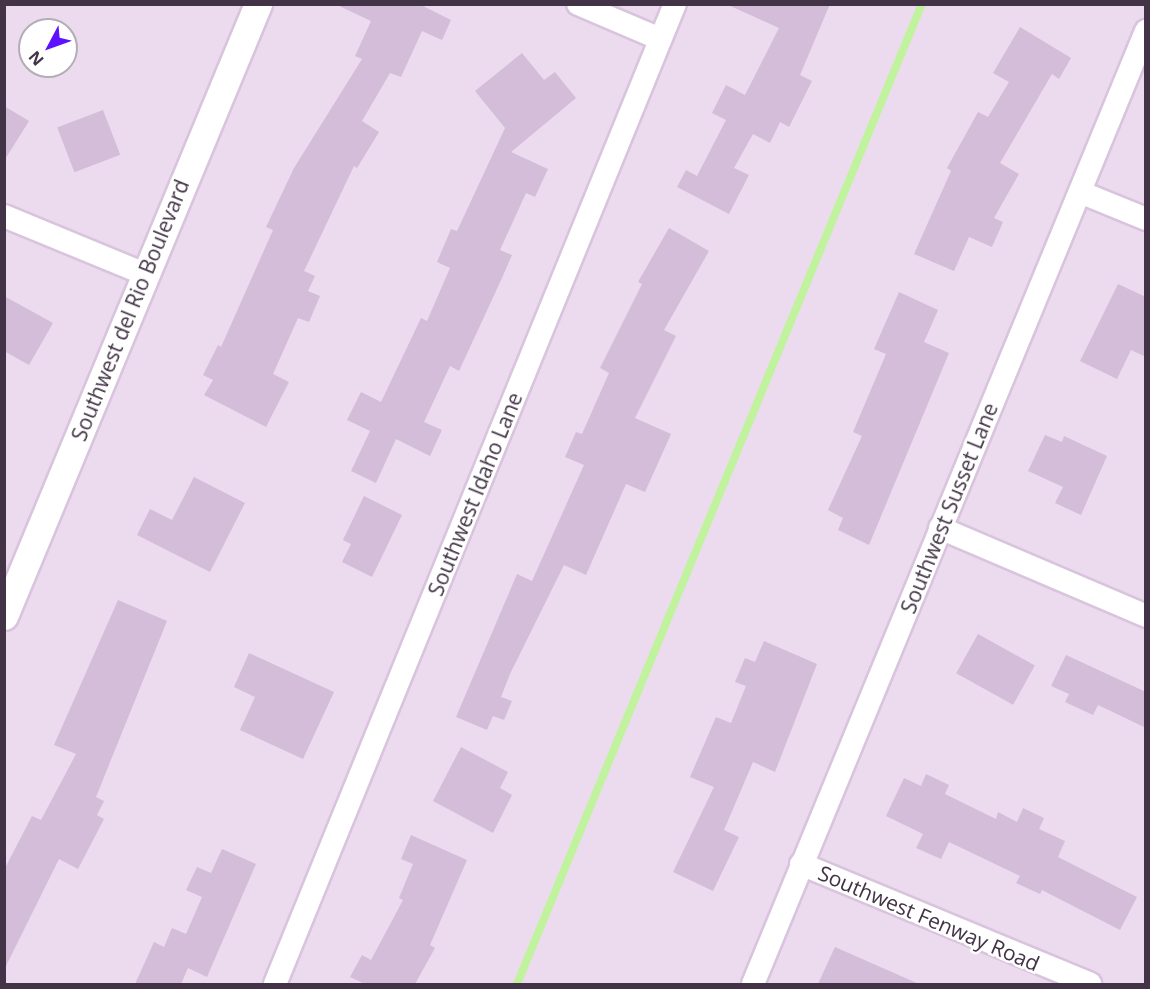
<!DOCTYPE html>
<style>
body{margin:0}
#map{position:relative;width:1150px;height:989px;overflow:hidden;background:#f2e5f3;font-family:"Open Sans",sans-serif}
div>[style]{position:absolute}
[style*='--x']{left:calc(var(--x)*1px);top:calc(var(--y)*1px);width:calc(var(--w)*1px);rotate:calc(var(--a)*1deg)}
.residential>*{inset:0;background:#ecdaef}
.stream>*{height:8px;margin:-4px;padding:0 4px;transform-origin:4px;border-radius:4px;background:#c1f39e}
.building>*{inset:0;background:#d3bdd9;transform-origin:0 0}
.roads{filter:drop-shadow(2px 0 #d9c4dd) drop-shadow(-2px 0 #d9c4dd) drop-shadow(0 2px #d9c4dd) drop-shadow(0 -2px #d9c4dd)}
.minor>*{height:22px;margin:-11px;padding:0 11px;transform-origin:11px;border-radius:11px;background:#fff}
.tertiary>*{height:27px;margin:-13.5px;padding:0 13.5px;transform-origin:13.5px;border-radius:13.5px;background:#fff}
span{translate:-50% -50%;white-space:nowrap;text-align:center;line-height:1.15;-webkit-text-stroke:5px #fff;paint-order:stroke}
.street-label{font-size:21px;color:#423446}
.frame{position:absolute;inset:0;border:6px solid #423446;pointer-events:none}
.north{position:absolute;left:18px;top:18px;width:60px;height:60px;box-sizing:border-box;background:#fff;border:2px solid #b3aeb5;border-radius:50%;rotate:229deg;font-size:16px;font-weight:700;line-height:24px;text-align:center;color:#423446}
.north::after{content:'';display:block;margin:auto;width:21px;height:27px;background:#5f11ff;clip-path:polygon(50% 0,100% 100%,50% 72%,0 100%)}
</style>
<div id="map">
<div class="residential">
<div style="clip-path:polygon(evenodd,5px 5px,1145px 5px,1145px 984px,5px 984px,5px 5px,30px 30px,66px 30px,66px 66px,30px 66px,30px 30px)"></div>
</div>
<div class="stream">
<div style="--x:517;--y:984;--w:1060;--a:-67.55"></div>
</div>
<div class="building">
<div style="clip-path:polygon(335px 4px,419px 4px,451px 20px,442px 40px,422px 31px,401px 77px,390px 73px,362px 121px,379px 132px,357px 168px,354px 166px,304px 271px,315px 276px,308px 291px,320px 296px,309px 322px,298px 318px,273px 374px,289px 382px,266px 427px,204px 395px,213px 380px,203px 375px,218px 345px,221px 347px,273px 230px,266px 227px,294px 168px,362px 59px,355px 56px,371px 21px)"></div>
<div style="clip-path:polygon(726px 4px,830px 4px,800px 75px,812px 81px,789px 127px,780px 122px,770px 143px,753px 134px,734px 168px,749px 175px,729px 214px,677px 187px,686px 170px,697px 176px,726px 120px,712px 113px,726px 85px,745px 95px,779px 28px)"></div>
<div style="clip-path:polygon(1020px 27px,1071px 58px,1059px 79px,1052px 74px,1000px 163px,1019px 174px,994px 218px,1003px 222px,992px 247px,969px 237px,954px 271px,914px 254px,951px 171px,947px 168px,978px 112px,988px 117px,1009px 82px,993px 73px)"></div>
<div style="clip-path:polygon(522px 53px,544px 80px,555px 72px,576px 98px,511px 152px,548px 169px,535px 197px,526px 193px,500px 250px,512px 255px,502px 278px,459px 371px,450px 366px,424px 422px,442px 430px,430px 456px,396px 439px,376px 483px,351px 471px,370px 431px,347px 420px,361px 392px,381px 402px,421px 318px,427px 321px,450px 268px,437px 262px,451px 229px,457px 231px,505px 128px,475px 91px)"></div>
<div style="clip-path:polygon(4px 106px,29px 121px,4px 161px)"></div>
<div style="left:103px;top:110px;width:48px;height:49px;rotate:69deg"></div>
<div style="clip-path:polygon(669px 228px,709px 251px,664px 330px,676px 336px,635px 418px,671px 434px,645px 492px,626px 484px,586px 575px,564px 565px,510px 674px,501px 697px,512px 701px,504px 720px,493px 716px,487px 730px,456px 717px,517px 574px,532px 581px,584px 465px,565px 457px,576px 432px,582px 434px,609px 373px,600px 368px,642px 284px,638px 282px)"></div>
<div style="clip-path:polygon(1118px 284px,1146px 297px,1146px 357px,1131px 350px,1117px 379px,1080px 361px)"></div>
<div style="clip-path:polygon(899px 292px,938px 310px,924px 342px,949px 353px,869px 545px,838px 530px,843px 518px,828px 510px,862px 436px,853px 432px,886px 354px,874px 349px)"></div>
<div style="clip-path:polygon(4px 296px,53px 323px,29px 365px,4px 351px)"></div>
<div style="clip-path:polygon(1045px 435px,1062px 442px,1064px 436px,1107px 456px,1081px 515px,1055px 503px,1063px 487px,1028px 471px)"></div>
<div style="clip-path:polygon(194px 477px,245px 503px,210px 572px,137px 535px,150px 509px,172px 520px)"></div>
<div style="clip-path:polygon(364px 496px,402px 515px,372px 577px,342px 562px,351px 544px,343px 540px)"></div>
<div style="clip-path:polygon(118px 600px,167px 621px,96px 797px,104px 801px,97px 815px,104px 819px,78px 869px,59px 859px,4px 970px,4px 870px,32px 816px,41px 820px,76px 754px,54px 745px)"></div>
<div style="left:978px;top:634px;width:65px;height:45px;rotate:29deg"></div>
<div style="clip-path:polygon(764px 641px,817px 664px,775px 772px,753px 762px,724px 830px,739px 837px,713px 891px,673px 872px,714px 787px,690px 777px,716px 717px,731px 723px,746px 686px,735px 682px,745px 658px,755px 662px)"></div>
<div style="clip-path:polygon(249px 653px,334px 692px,303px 759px,240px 730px,255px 697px,234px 687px)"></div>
<div style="clip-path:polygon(1066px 655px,1146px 692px,1146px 728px,1098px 705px,1093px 715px,1065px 702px,1069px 694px,1051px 686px)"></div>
<div style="clip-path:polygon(461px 747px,508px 772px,500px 788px,512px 795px,493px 833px,433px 801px)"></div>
<div style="clip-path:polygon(926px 774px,949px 785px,945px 794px,996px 819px,998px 812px,1017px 822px,1023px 808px,1044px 818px,1039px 829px,1065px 841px,1058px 857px,1137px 897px,1120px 930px,1042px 890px,1040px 894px,1016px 883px,1020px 876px,949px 842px,941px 859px,916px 848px,923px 834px,886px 816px,904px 778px,921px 786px)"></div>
<div style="clip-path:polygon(411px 835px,467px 860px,430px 945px,435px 948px,415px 984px,365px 984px,350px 977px,362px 955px,371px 960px,403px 900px,399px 898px,413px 864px,401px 859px)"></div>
<div style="clip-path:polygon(222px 849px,256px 864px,207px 977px,188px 968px,181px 984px,135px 984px,154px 942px,164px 947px,172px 928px,186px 934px,202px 897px,186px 890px,197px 867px,211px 873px)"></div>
<div style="clip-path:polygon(835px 947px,919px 984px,818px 984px)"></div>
</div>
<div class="roads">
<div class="minor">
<div style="--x:578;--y:4;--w:89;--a:23.1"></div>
<div style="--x:1080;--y:192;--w:71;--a:22.2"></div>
<div style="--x:4;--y:216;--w:152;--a:22.4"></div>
<div style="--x:940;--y:528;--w:224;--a:23.1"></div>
<div style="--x:801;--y:864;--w:313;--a:22.5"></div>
<div style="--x:275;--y:984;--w:1058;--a:-67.8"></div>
<div style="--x:753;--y:984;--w:1031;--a:-67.59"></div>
</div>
<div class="tertiary">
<div style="--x:4;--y:616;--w:663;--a:-67.46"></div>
</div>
</div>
<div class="street-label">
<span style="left:130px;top:310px;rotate:-68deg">Southwest del Rio Boulevard</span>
<span style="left:475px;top:494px;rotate:-68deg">Southwest Idaho Lane</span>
<span style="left:949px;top:508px;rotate:-68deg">Southwest Susset Lane</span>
<span style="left:929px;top:918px;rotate:23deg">Southwest Fenway Road</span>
</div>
<div class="frame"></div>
<div class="north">N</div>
</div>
